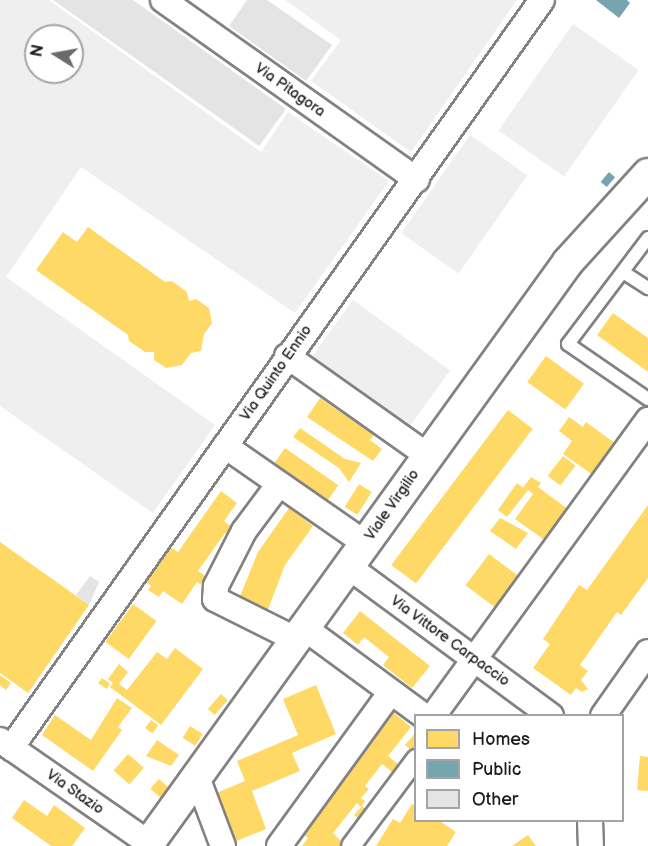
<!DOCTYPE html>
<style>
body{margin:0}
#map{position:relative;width:648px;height:846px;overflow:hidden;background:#fff;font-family:"Balsamiq Sans",sans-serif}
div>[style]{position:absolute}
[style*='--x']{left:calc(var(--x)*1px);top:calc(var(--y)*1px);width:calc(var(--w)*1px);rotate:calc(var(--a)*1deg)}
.green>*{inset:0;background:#efefef;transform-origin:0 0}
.homes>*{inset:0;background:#ffd966;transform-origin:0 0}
.public>*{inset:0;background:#76a5af;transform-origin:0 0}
.building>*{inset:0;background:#e4e4e4}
.roads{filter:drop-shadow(2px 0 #828282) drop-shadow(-2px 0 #828282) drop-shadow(0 2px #828282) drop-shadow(0 -2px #828282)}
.service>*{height:12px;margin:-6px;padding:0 6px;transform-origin:6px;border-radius:6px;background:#fff}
.pedestrian>*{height:18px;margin:-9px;padding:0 9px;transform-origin:9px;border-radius:9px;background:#fff}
.minor>*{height:24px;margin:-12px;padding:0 12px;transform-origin:12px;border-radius:12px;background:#fff}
.tertiary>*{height:30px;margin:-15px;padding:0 15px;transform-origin:15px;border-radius:15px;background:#fff}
span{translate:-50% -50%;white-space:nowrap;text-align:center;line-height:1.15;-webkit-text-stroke:6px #fff;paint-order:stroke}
.street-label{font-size:15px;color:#1c1c1c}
.legend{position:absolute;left:414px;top:714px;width:210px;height:108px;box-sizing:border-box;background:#fff;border:2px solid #a4a4a4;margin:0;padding:8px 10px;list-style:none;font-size:18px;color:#1c1c1c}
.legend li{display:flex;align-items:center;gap:12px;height:30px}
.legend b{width:30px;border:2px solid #a4a4a4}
.north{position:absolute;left:24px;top:24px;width:60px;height:60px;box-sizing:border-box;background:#fff;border:2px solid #a4a4a4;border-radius:50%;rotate:281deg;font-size:16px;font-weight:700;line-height:24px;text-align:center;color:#1c1c1c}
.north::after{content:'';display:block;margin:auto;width:21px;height:27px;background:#6b6b6b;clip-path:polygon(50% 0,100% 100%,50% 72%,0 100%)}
</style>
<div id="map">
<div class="green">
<div style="clip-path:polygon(evenodd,0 0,49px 0,261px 152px,288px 112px,389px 181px,295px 313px,81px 167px,6px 277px,215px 425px,153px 513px,0 406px,0 0,36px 36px,72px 36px,72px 72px,36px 72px,36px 36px)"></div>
<div style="clip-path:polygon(285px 0,517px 0,411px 152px,311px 81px,341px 40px)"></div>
<div style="left:573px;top:24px;width:80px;height:130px;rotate:35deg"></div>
<div style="left:470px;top:135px;width:70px;height:120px;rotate:35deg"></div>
<div style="left:353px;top:300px;width:120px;height:70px;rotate:36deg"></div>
</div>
<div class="homes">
<div style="clip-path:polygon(88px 227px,165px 282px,172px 281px,187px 292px,189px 301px,196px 299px,209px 308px,212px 323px,204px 334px,201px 351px,191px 353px,182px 365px,166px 368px,154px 360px,154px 352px,145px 352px,129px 341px,128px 335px,36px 270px,63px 232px,77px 242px)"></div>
<div style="clip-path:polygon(613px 313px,648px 338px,648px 372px,597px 335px)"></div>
<div style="left:546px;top:356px;width:47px;height:32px;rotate:36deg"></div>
<div style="clip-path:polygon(320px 398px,374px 435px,370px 440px,382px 449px,373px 461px,307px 417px)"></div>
<div style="left:508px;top:410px;width:31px;height:194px;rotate:37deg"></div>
<div style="clip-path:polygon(569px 417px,583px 427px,586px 422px,616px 444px,593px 475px,563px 454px,572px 441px,559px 431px)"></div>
<div style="clip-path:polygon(300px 428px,345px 459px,361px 463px,349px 482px,339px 468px,293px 437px)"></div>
<div style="left:285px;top:448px;width:65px;height:22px;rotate:35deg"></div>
<div style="left:563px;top:456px;width:16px;height:25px;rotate:38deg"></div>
<div style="clip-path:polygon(531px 477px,541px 483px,538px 487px,569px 510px,546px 541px,515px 519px,533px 494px,528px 490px,507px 517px,498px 510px,517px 483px,523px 488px)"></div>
<div style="left:359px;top:484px;width:15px;height:27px;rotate:32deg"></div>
<div style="clip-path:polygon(221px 491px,237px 503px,224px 521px,234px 529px,229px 536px,225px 533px,198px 571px,207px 577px,201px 585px,197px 582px,182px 604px,163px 591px,159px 597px,148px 590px,151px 586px,146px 582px,170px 547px,178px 552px)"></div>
<div style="clip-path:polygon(648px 505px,648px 578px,621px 615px,617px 612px,580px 665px,588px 671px,581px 680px,588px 689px,582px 692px,576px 688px,571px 695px,533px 668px,550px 644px,543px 639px,579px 585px,587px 590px)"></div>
<div style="clip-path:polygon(289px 508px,313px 526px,285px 565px,267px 612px,238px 601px,258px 552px)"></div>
<div style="clip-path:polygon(500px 518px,528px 533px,516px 549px,490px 531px)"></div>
<div style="clip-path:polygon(0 542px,89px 605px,28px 693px,0 673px)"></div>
<div style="left:489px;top:554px;width:40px;height:39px;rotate:37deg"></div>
<div style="left:133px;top:604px;width:29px;height:47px;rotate:36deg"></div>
<div style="clip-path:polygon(360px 611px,430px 666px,412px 688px,383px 665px,389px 657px,364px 637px,358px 645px,343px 633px)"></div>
<div style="clip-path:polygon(175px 648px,203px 669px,161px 725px,110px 687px,113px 683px,108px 679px,119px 664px,128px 672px,119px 684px,127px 690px,157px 652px,167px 659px)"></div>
<div style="clip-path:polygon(0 675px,11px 683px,6px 690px,0 685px)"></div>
<div style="clip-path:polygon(102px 678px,110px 684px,107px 689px,98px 683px)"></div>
<div style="clip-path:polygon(316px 685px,336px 734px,292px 753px,300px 771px,252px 791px,266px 829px,234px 842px,214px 794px,245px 781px,237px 761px,298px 735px,283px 699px)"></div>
<div style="left:221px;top:694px;width:9px;height:20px;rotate:41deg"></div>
<div style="clip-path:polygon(117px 698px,132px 708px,118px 727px,122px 730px,93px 771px,42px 735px,55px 715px,91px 740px)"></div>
<div style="clip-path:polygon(393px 712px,411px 727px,388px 756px,404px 769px,398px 777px,382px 764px,365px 786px,369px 789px,361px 798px,365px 801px,361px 807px,357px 803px,333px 833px,346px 846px,302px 846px,308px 838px,302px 833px)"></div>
<div style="left:151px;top:720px;width:9px;height:10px;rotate:36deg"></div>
<div style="left:190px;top:726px;width:15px;height:14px;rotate:32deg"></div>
<div style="clip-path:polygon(416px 732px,416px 754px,405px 745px)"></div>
<div style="clip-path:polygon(157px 740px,179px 755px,171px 766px,146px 756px)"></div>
<div style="left:128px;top:754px;width:21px;height:22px;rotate:41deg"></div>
<div style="clip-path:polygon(640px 756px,648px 757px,648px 791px,637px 790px)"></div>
<div style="left:159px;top:779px;width:13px;height:13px;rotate:42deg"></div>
<div style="clip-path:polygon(24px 800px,47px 816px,54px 805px,85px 828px,72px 846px,51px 846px,12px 818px)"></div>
<div style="clip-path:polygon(412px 804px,416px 806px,416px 820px,438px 820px,456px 832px,447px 846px,376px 846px,393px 819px,400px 823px)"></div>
<div style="left:362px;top:806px;width:11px;height:12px;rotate:41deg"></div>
<div style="clip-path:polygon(528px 835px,536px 846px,512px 846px)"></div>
</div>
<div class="public">
<div style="clip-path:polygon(596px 0,627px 0,630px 3px,619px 18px)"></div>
<div style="left:609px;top:172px;width:8px;height:13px;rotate:40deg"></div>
</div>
<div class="building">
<div style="clip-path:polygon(53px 0,133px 0,286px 109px,259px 146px)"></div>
<div style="clip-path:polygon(247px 0,267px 0,332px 45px,306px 81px,229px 26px)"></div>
<div style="clip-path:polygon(90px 576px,99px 582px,89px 605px,76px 595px)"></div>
</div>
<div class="roads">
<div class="service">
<div style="--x:648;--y:238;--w:133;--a:127"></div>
<div style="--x:568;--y:344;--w:97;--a:34.5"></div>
<div style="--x:623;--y:272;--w:30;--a:33"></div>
</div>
<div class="pedestrian">
<div style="--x:351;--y:846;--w:109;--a:-53.2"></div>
</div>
<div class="minor">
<div style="--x:163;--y:0;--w:311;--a:35.3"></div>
<div style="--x:287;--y:356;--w:171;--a:35.3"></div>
<div style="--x:225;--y:446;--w:172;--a:34.8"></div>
<div style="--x:279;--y:484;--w:59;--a:126.7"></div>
<div style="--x:244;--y:531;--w:62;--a:117"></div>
<div style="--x:216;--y:586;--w:13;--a:94"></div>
<div style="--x:215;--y:599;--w:89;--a:26.6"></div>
<div style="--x:349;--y:567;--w:251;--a:36.4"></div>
<div style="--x:303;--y:627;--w:150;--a:36.3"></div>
<div style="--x:433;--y:716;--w:366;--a:-54"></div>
<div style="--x:603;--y:716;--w:78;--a:-54.9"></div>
<div style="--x:0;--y:740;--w:181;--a:34.7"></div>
<div style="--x:11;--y:748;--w:917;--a:-54.63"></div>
<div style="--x:197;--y:777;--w:74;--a:69.4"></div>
<div style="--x:590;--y:820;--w:26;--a:88"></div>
<div style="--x:279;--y:846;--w:190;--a:-54"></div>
</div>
<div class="tertiary">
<div style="--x:147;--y:846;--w:720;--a:-54.21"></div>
<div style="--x:568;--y:262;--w:119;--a:-47.7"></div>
</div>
</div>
<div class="street-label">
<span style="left:290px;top:90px;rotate:35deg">Via Pitagora</span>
<span style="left:276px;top:373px;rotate:-55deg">Via Quinto Ennio</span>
<span style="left:392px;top:505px;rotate:-55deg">Viale Virgilio</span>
<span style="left:450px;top:641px;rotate:36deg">Via Vittore Carpaccio</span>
<span style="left:75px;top:792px;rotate:35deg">Via Stazio</span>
</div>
<ul class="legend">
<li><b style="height:16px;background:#ffd966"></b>Homes</li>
<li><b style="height:16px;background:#76a5af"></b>Public</li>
<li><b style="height:16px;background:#e4e4e4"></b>Other</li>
</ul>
<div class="north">N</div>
</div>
